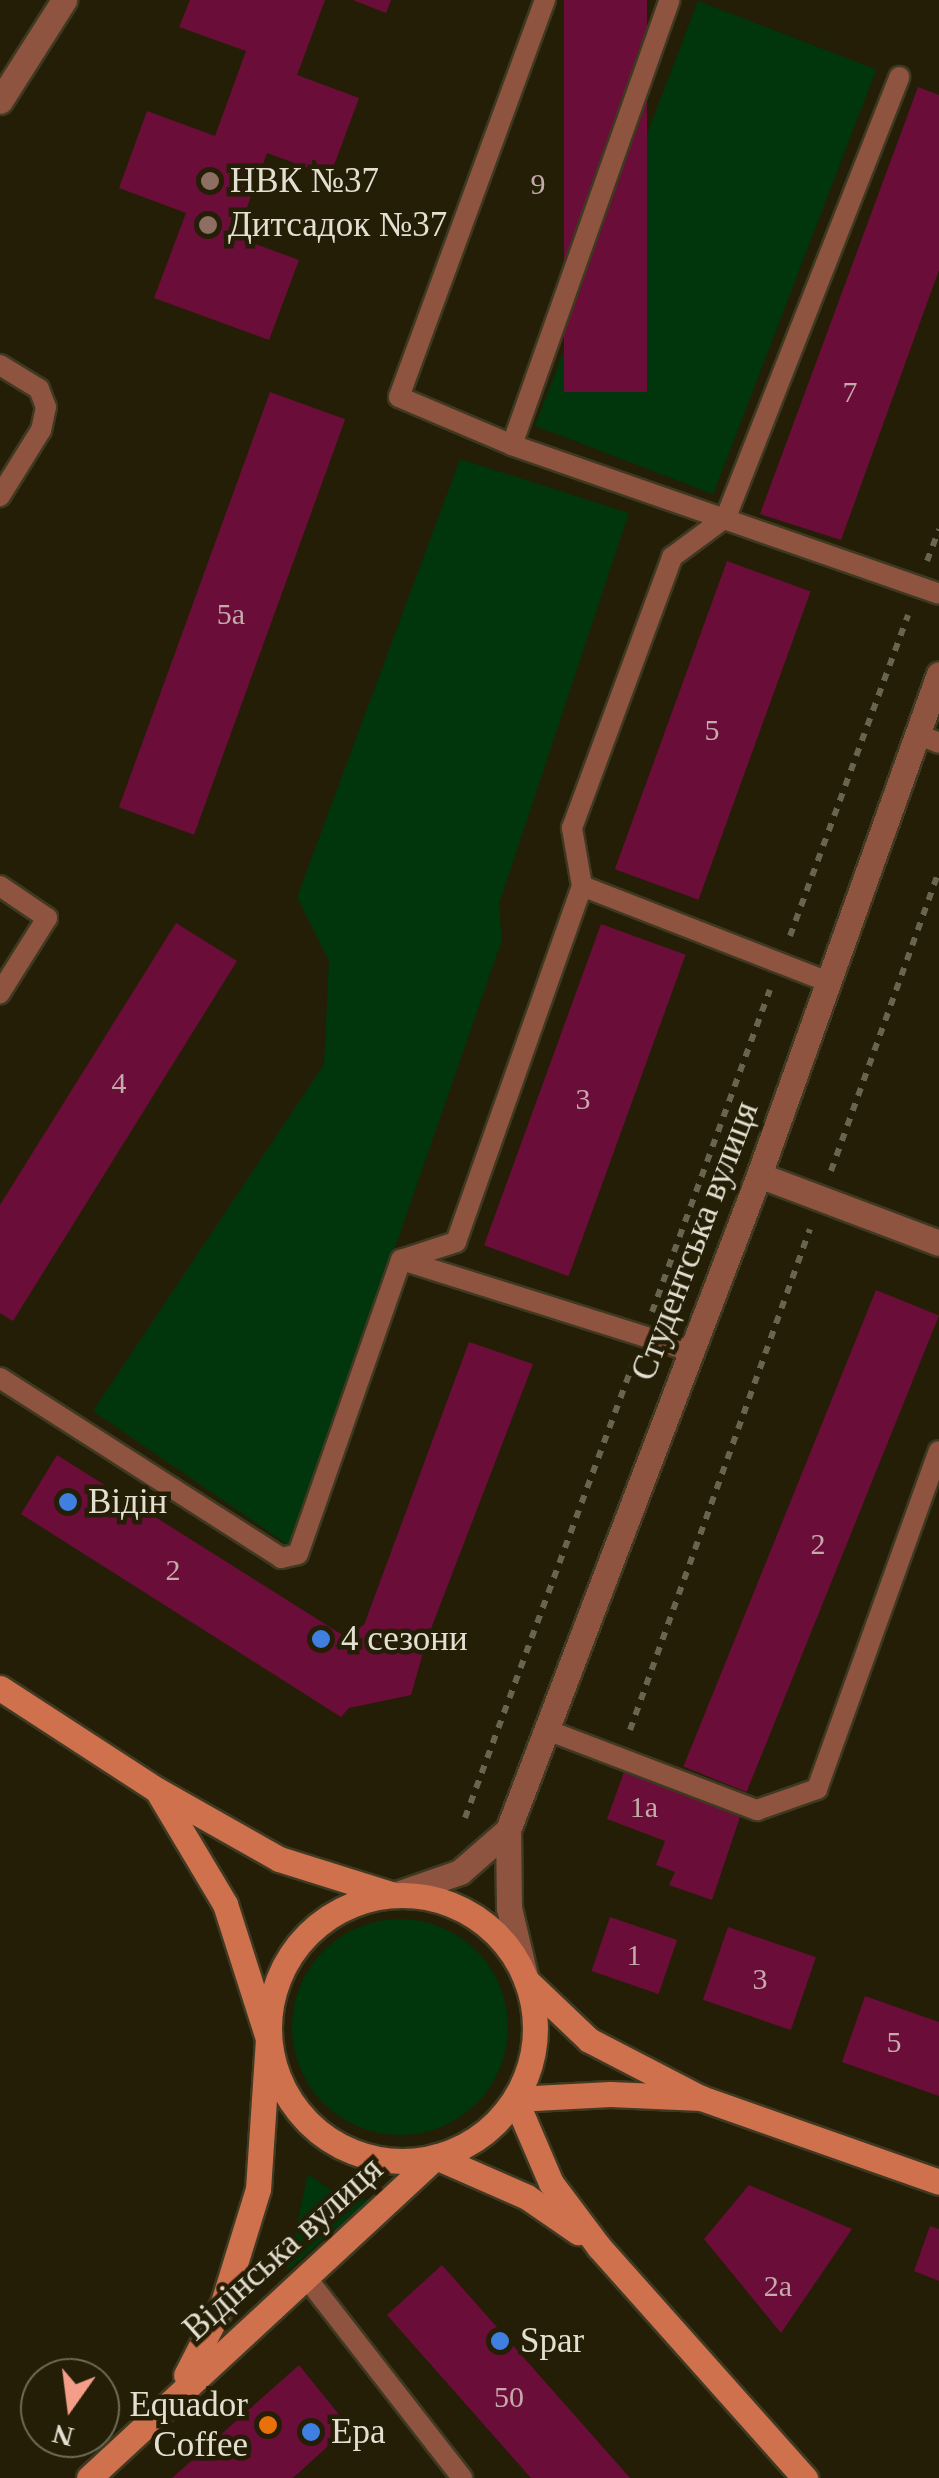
<!DOCTYPE html>
<meta charset="utf-8">
<style>
body{margin:0}
#map{position:relative;width:939px;height:2478px;overflow:hidden;background:#241e06;font-family:"Times New Roman",serif}
div>[style]{position:absolute}
[style*='--x']{left:calc(var(--x)*1px);top:calc(var(--y)*1px);width:calc(var(--w)*1px);rotate:calc(var(--a)*1deg)}
.green>*{inset:0;background:#01350c;transform-origin:0 0}
.round{border-radius:50%}
.building>*{inset:0;background:#6b0d39;transform-origin:0 0}
.path>*{height:6px;margin-top:-3px;transform-origin:0;background:repeating-linear-gradient(90deg,#696450 0 8px,transparent 0 16px)}
.roads{filter:drop-shadow(2px 0 #3f3922) drop-shadow(-2px 0 #3f3922) drop-shadow(0 2px #3f3922) drop-shadow(0 -2px #3f3922)}
.service>*{height:20px;margin:-10px;padding:0 10px;transform-origin:10px;border-radius:10px;background:#8f543f}
.minor>*{height:25px;margin:-12.5px;padding:0 12.5px;transform-origin:12.5px;border-radius:12.5px;background:#8f543f}
.secondary>*{height:25px;margin:-12.5px;padding:0 12.5px;transform-origin:12.5px;border-radius:12.5px;background:#d0714e}
.secondary>.ring{margin:-12.5px;padding:0;box-sizing:content-box;background:none;border:25px solid #d0714e;border-radius:50%}
.dots>*{width:28px;height:28px;translate:-50% -50%;box-sizing:border-box;border:5px solid #241e06;border-radius:50%}
span{translate:-50% -50%;white-space:nowrap;text-align:center;line-height:1.15;-webkit-text-stroke:9px #241e06;paint-order:stroke}
.number-label{font-size:30px;color:#c5aaab}
.number-label span{-webkit-text-stroke-width:0}
.poi-label{font-size:35px;color:#e3dfd1}
.left{translate:0 -50%;text-align:left}
.right{translate:-100% -50%;text-align:right}
.street-label{font-size:35px;color:#e3dfd1}
.north{position:absolute;left:20px;top:2358px;width:100px;height:100px;box-sizing:border-box;background:#241e06;border:2px solid #706b57;border-radius:50%;rotate:194deg;font-size:28px;font-weight:700;line-height:40px;text-align:center;color:#e3dfd1}
.north::after{content:'';display:block;margin:auto;width:35px;height:45px;background:#f49e89;clip-path:polygon(50% 0,100% 100%,50% 72%,0 100%)}
</style>
<div id="map">
<div class="green">
<div style="left:698px;top:1px;width:191px;height:455px;rotate:21deg"></div>
<div style="clip-path:polygon(460px 459px,629px 513px,499px 904px,502px 940px,291px 1547px,93px 1411px,324px 1064px,329px 961px,297px 897px)"></div>
<div class="round" style="left:292px;top:1919px;width:216px;height:216px"></div>
<div style="clip-path:polygon(308px 2174px,335px 2193px,369px 2200px,286px 2272px)"></div>
</div>
<div class="building">
<div style="clip-path:polygon(190px 0,325px 0,297px 75px,359px 98px,330px 176px,267px 153px,236px 237px,299px 260px,269px 340px,154px 298px,186px 213px,119px 188px,147px 111px,215px 136px,246px 51px,179px 27px)"></div>
<div style="clip-path:polygon(353px 0,391px 0,386px 13px)"></div>
<div style="left:564px;top:0;width:83px;height:392px"></div>
<div style="clip-path:polygon(918px 87px,939px 95px,939px 270px,841px 540px,760px 514px)"></div>
<div style="left:270px;top:392px;width:80px;height:442px;rotate:20deg"></div>
<div style="left:727px;top:561px;width:89px;height:328px;rotate:20deg"></div>
<div style="clip-path:polygon(176px 923px,237px 961px,13px 1321px,0 1313px,0 1205px)"></div>
<div style="left:601px;top:924px;width:90px;height:342px;rotate:20deg"></div>
<div style="left:876px;top:1290px;width:68px;height:514px;rotate:22deg"></div>
<div style="clip-path:polygon(469px 1342px,533px 1364px,427px 1639px,411px 1695px,349px 1708px,341px 1717px,21px 1514px,57px 1455px,344px 1636px,364px 1625px)"></div>
<div style="clip-path:polygon(624px 1772px,741px 1814px,712px 1900px,669px 1885px,675px 1872px,656px 1865px,665px 1841px,607px 1819px)"></div>
<div style="left:610px;top:1917px;width:71px;height:57px;rotate:19deg"></div>
<div style="left:728px;top:1927px;width:93px;height:77px;rotate:19deg"></div>
<div style="clip-path:polygon(865px 1996px,939px 2022px,939px 2096px,842px 2062px)"></div>
<div style="clip-path:polygon(749px 2185px,852px 2229px,781px 2333px,704px 2239px)"></div>
<div style="clip-path:polygon(930px 2226px,939px 2229px,939px 2281px,914px 2271px)"></div>
<div style="clip-path:polygon(442px 2265px,630px 2478px,531px 2478px,387px 2315px)"></div>
<div style="clip-path:polygon(299px 2365px,349px 2427px,293px 2478px,172px 2478px)"></div>
</div>
<div class="path">
<div style="--x:927;--y:561;--w:34;--a:-69"></div>
<div style="--x:790;--y:936;--w:342;--a:-69.8"></div>
<div style="--x:831;--y:1171;--w:319;--a:-70.2"></div>
<div style="--x:652;--y:1312;--w:343;--a:-69.9"></div>
<div style="--x:630;--y:1730;--w:532;--a:-70.24"></div>
<div style="--x:465;--y:1818;--w:487;--a:-69.7"></div>
</div>
<div class="roads">
<div class="service">
<div style="--x:545;--y:0;--w:423;--a:110.2"></div>
<div style="--x:399;--y:397;--w:123;--a:23"></div>
<div style="--x:512;--y:445;--w:452;--a:19.2"></div>
<div style="--x:0;--y:365;--w:46;--a:31.6"></div>
<div style="--x:39;--y:389;--w:19;--a:69"></div>
<div style="--x:46;--y:407;--w:24;--a:102"></div>
<div style="--x:41;--y:430;--w:78;--a:121.8"></div>
<div style="--x:512;--y:445;--w:472;--a:-70.5"></div>
<div style="--x:917;--y:734;--w:24;--a:22"></div>
<div style="--x:0;--y:886;--w:57;--a:34.2"></div>
<div style="--x:47;--y:918;--w:89;--a:122.1"></div>
<div style="--x:582;--y:886;--w:262;--a:21.3"></div>
<div style="--x:402;--y:1260;--w:303;--a:17.5"></div>
<div style="--x:0;--y:1378;--w:334;--a:32.6"></div>
<div style="--x:281;--y:1558;--w:17;--a:-13"></div>
<div style="--x:298;--y:1554;--w:312;--a:-70.7"></div>
<div style="--x:401;--y:1260;--w:58;--a:-18.1"></div>
<div style="--x:456;--y:1242;--w:378;--a:-70.5"></div>
<div style="--x:582;--y:886;--w:59;--a:-99.8"></div>
<div style="--x:572;--y:828;--w:289;--a:-69.7"></div>
<div style="--x:672;--y:557;--w:67;--a:-36.5"></div>
<div style="--x:726;--y:517;--w:473;--a:-68.5"></div>
<div style="--x:547;--y:1730;--w:225;--a:20.9"></div>
<div style="--x:757;--y:1810;--w:64;--a:-19.3"></div>
<div style="--x:817;--y:1789;--w:359;--a:-70.2"></div>
<div style="--x:305;--y:2276;--w:256;--a:52.1"></div>
</div>
<div class="minor">
<div style="--x:0;--y:101;--w:120;--a:-57.6"></div>
<div style="--x:759;--y:1175;--w:192;--a:20.7"></div>
<div style="--x:394;--y:1895;--w:70;--a:-19.2"></div>
<div style="--x:460;--y:1872;--w:64;--a:-41.2"></div>
<div style="--x:526;--y:1980;--w:74;--a:-103.3"></div>
<div style="--x:509;--y:1908;--w:78;--a:-90.7"></div>
<div style="--x:508;--y:1830;--w:701;--a:-69.03"></div>
<div style="--x:759;--y:1175;--w:532;--a:-70.24"></div>
</div>
<div class="secondary">
<div style="--x:0;--y:1688;--w:187;--a:33"></div>
<div style="--x:157;--y:1790;--w:140;--a:29.5"></div>
<div style="--x:279;--y:1859;--w:117;--a:17.4"></div>
<div style="--x:157;--y:1790;--w:133;--a:59.2"></div>
<div style="--x:225;--y:1904;--w:142;--a:72.3"></div>
<div style="--x:268;--y:2039;--w:150;--a:93.8"></div>
<div style="--x:258;--y:2189;--w:119;--a:107.1"></div>
<div style="--x:223;--y:2303;--w:81;--a:117.2"></div>
<div class="ring" style="left:269px;top:1895px;width:241px;height:241px"></div>
<div style="--x:526;--y:1980;--w:87;--a:43.6"></div>
<div style="--x:589;--y:2040;--w:126;--a:27.4"></div>
<div style="--x:701;--y:2098;--w:252;--a:19.4"></div>
<div style="--x:701;--y:2098;--w:91;--a:-177.5"></div>
<div style="--x:610;--y:2094;--w:95;--a:177"></div>
<div style="--x:515;--y:2099;--w:91;--a:66.8"></div>
<div style="--x:551;--y:2183;--w:80;--a:53.1"></div>
<div style="--x:599;--y:2247;--w:310;--a:48.3"></div>
<div style="--x:89;--y:2478;--w:473;--a:-42.8"></div>
<div style="--x:436;--y:2157;--w:99;--a:23.7"></div>
<div style="--x:527;--y:2197;--w:62;--a:34.5"></div>
</div>
</div>
<div class="dots">
<div style="left:210px;top:181px;background:#8d6e63"></div>
<div style="left:208px;top:225px;background:#8d6e63"></div>
<div style="left:68px;top:1502px;background:#3f7fe0"></div>
<div style="left:321px;top:1639px;background:#3f7fe0"></div>
<div style="left:500px;top:2341px;background:#3f7fe0"></div>
<div style="left:268px;top:2425px;background:#e8710a"></div>
<div style="left:311px;top:2432px;background:#3f7fe0"></div>
</div>
<div class="number-label">
<span style="left:538px;top:184px">9</span>
<span style="left:850px;top:392px">7</span>
<span style="left:231px;top:614px">5а</span>
<span style="left:712px;top:730px">5</span>
<span style="left:119px;top:1083px">4</span>
<span style="left:583px;top:1099px">3</span>
<span style="left:818px;top:1544px">2</span>
<span style="left:173px;top:1570px">2</span>
<span style="left:644px;top:1807px">1а</span>
<span style="left:634px;top:1955px">1</span>
<span style="left:760px;top:1979px">3</span>
<span style="left:894px;top:2042px">5</span>
<span style="left:778px;top:2286px">2а</span>
<span style="left:509px;top:2397px">50</span>
</div>
<div class="poi-label">
<span class="left" style="left:230px;top:181px">НВК №37</span>
<span class="left" style="left:228px;top:225px">Дитсадок №37</span>
<span class="left" style="left:88px;top:1502px">Відін</span>
<span class="left" style="left:341px;top:1639px">4 сезони</span>
<span class="left" style="left:520px;top:2341px">Spar</span>
<span class="right" style="left:248px;top:2425px">Equador<br>Coffee</span>
<span class="left" style="left:331px;top:2432px">Ера</span>
</div>
<div class="street-label">
<span style="left:695px;top:1241px;rotate:-69deg">Студентська вулиця</span>
<span style="left:283px;top:2249px;rotate:-42deg">Відінська вулиця</span>
</div>
<div class="north">N</div>
</div>
